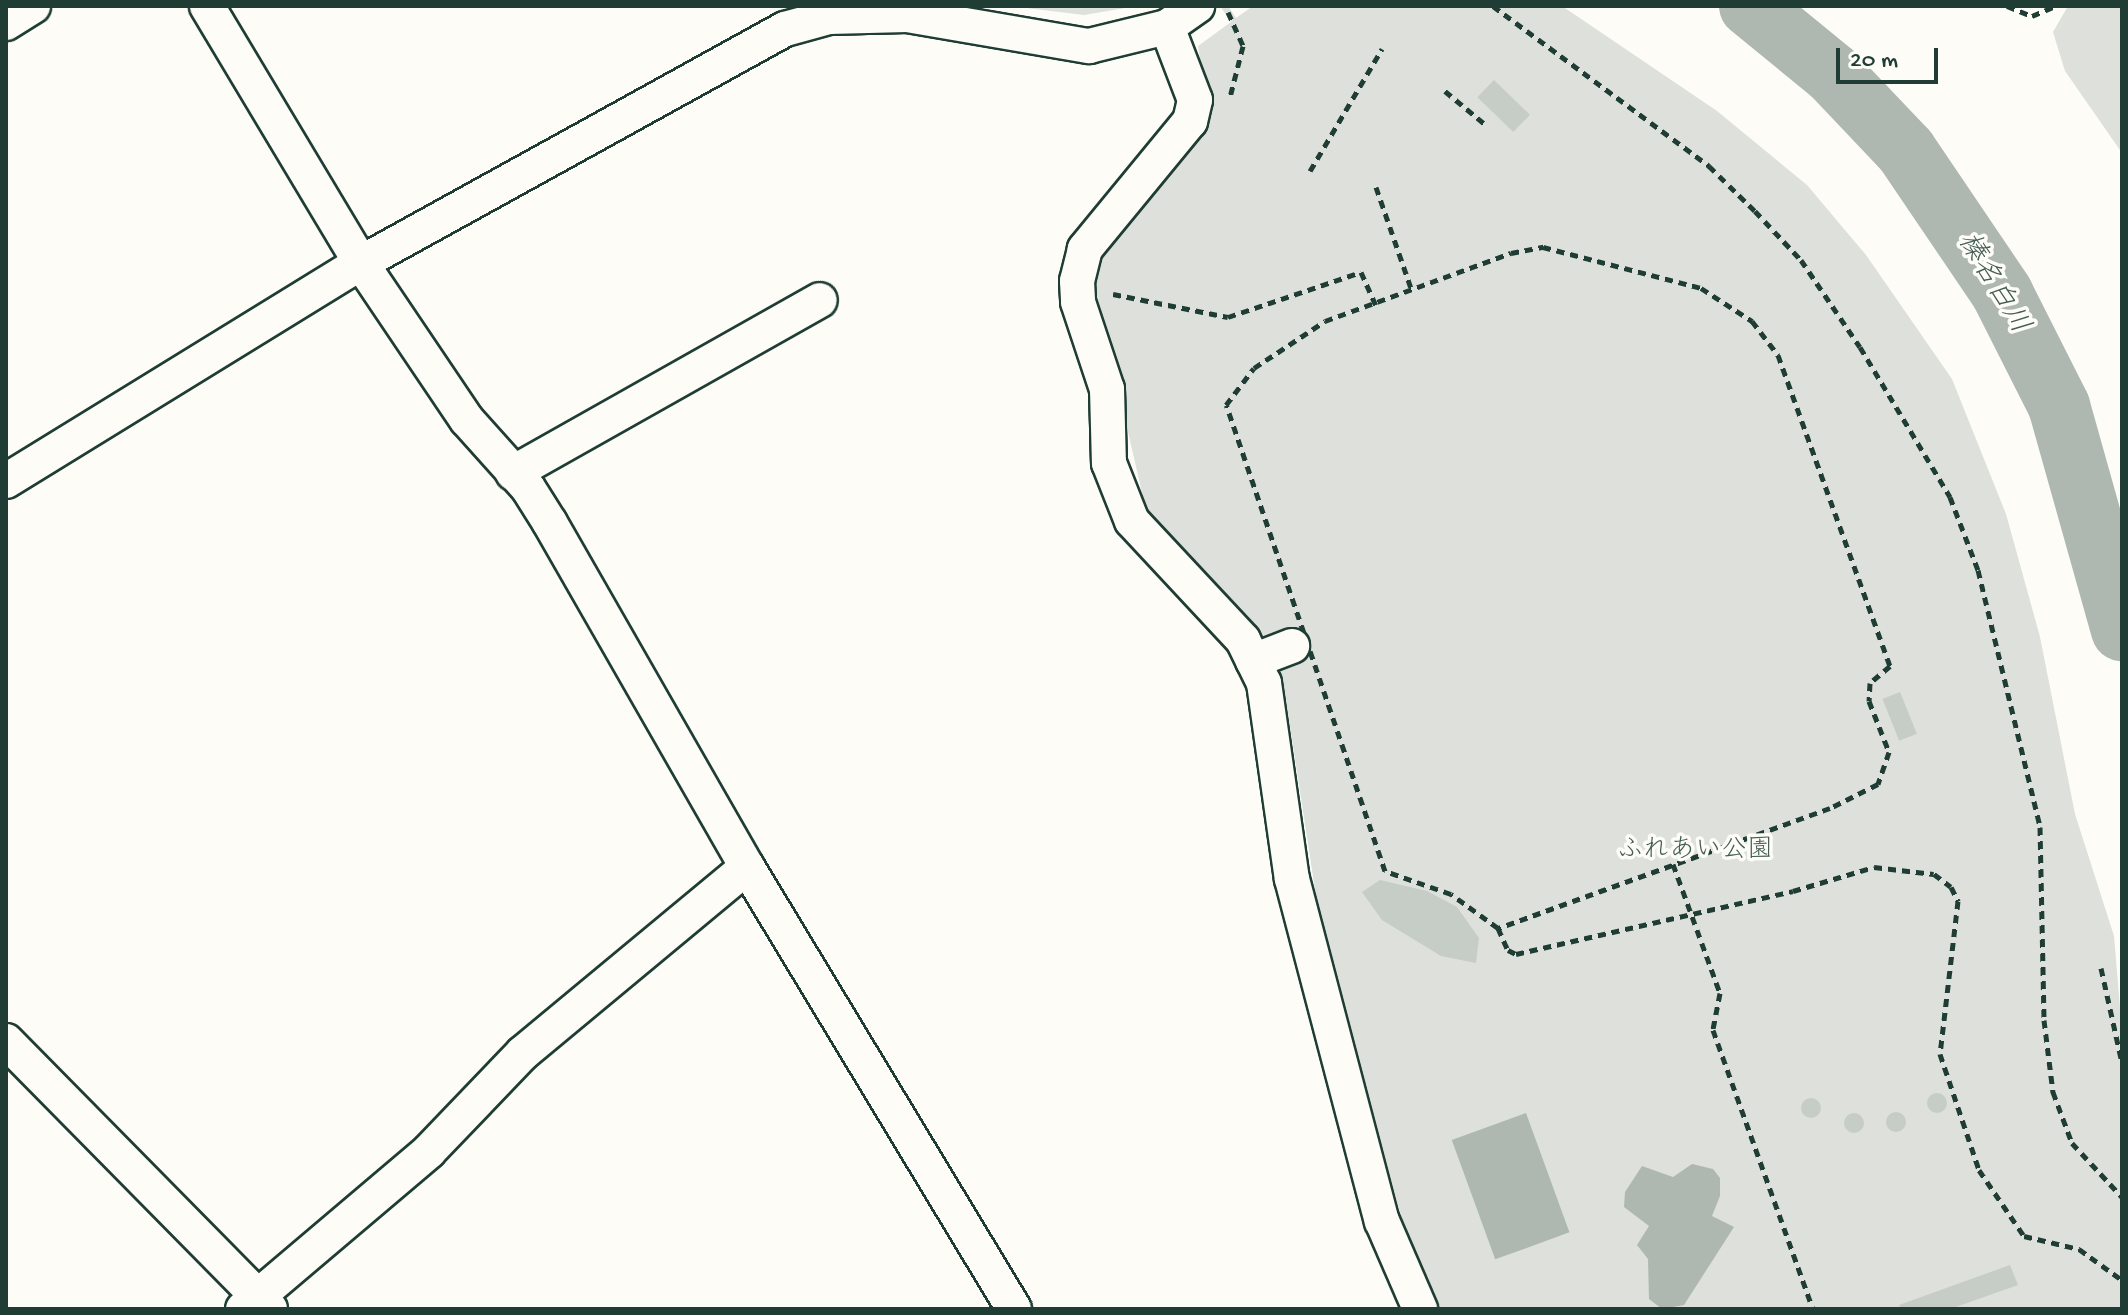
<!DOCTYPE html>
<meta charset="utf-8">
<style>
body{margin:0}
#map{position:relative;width:2128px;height:1315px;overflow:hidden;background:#fdfcf7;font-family:"Gochi Hand","Klee One",sans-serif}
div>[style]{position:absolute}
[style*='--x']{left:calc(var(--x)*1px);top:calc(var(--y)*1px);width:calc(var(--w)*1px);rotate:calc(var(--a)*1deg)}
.green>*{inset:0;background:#dde0db}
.water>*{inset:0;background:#aeb8b1;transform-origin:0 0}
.river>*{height:62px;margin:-31px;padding:0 31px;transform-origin:31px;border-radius:31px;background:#aeb8b1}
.building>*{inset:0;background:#c6cdc7;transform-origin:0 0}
.round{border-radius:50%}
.path>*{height:5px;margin-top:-2.5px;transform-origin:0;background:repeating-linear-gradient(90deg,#1f3d34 0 8px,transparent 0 14px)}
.roads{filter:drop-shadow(2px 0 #1f3d34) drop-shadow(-2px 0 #1f3d34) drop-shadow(0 2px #1f3d34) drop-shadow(0 -2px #1f3d34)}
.minor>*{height:34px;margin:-17px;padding:0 17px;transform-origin:17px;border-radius:17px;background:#fdfcf7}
span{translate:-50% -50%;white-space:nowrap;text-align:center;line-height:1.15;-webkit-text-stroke:7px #fdfcf7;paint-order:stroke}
.park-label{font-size:26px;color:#455e55}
.water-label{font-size:28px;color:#435c53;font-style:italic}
.frame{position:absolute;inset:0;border:8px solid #1f3d34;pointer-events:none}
.scale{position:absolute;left:1836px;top:48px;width:102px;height:36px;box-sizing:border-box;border:4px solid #1f3d34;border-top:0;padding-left:10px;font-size:24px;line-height:28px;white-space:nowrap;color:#1f3d34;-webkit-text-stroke:6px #fdfcf7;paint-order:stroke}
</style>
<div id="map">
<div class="green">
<div style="clip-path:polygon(1009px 6px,1137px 6px,1084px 15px)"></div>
<div style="clip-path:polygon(1220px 6px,1228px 6px,1236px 18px,1253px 6px,1562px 6px,1717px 111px,1807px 185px,1866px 255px,1952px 379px,2006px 514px,2040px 637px,2075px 814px,2114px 936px,2122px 1032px,2122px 1309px,1432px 1309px,1407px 1238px,1320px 922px,1286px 700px,1266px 656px,1162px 539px,1146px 510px,1117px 384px,1093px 320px,1090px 274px,1100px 248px,1206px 96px,1198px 46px,1231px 22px)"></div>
<div style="clip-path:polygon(2068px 6px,2122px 6px,2122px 153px,2065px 71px,2053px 32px)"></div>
</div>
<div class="water">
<div style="left:1526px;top:1113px;width:127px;height:79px;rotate:70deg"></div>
<div style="clip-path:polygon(1692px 1164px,1713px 1169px,1720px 1178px,1720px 1196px,1712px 1216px,1734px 1227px,1684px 1305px,1662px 1309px,1649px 1299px,1648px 1259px,1637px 1245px,1649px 1226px,1624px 1207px,1625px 1192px,1642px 1166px,1673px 1177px)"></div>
</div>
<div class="river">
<div style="--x:1750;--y:6;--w:107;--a:39.3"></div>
<div style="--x:1833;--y:74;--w:106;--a:46.5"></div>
<div style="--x:1906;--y:151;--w:171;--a:55.9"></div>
<div style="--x:2002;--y:293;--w:127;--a:63.2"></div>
<div style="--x:2059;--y:406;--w:233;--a:74.3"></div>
</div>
<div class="building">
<div style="left:1494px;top:80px;width:50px;height:24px;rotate:44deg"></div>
<div style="left:1900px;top:692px;width:45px;height:19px;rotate:68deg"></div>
<div style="clip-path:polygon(1380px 880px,1427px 891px,1457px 907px,1479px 938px,1476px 963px,1441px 956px,1382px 920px,1362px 892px)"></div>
<div class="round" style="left:1927px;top:1093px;width:20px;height:20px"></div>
<div class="round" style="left:1801px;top:1098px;width:20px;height:20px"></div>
<div class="round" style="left:1886px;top:1112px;width:20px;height:20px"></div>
<div class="round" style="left:1844px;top:1113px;width:20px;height:20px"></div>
<div style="clip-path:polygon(2010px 1265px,2018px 1285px,1950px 1309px,1901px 1309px,1899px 1305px)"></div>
</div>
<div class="path">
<div style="--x:1493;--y:6;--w:269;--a:36.5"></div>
<div style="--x:1709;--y:166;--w:64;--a:44.4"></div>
<div style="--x:1755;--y:211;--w:67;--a:46.8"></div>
<div style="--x:1801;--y:260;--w:105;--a:55.9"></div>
<div style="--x:1860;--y:347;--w:175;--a:59"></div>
<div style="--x:1950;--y:497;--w:78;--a:69"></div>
<div style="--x:1978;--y:570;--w:264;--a:76.4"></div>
<div style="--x:2040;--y:827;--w:193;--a:88.8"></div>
<div style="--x:2044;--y:1020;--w:73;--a:82.9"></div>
<div style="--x:2053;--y:1092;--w:54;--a:69.6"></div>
<div style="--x:2072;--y:1143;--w:74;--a:47.2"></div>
<div style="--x:2007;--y:6;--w:27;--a:22"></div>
<div style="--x:2032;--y:16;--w:25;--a:-23"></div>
<div style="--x:1228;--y:12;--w:37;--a:66"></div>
<div style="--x:1243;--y:46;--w:53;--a:104.3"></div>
<div style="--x:1445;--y:91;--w:53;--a:39.7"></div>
<div style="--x:1310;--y:171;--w:142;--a:-59.5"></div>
<div style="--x:1376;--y:187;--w:110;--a:70.9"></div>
<div style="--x:1543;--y:247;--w:163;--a:14.5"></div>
<div style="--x:1701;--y:288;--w:61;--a:32.9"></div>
<div style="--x:1752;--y:321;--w:43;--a:52.6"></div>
<div style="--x:1778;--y:355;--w:331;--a:70.2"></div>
<div style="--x:1890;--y:666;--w:26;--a:140"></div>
<div style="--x:1870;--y:683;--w:18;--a:93"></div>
<div style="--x:1869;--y:701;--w:55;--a:68.6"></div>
<div style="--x:1889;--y:752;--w:34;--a:109"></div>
<div style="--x:1878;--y:784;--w:54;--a:153.4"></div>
<div style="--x:1830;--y:808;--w:353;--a:160.1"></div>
<div style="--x:1498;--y:928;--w:58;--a:-144.1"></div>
<div style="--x:1451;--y:894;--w:70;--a:-160.8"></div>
<div style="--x:1385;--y:871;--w:492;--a:-108.8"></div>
<div style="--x:1226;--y:405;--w:46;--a:-52.9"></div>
<div style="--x:1254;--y:368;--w:85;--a:-33.5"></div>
<div style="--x:1325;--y:321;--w:198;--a:-20.1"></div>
<div style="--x:1511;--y:253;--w:33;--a:-11"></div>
<div style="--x:1113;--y:294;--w:117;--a:11.3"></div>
<div style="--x:1228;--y:317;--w:140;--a:-18.7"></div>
<div style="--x:1361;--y:272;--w:36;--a:66"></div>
<div style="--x:1673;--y:864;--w:137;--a:70"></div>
<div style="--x:1720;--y:993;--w:38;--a:101"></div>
<div style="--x:1713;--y:1030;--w:296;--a:70.3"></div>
<div style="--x:1498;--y:928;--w:24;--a:66"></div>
<div style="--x:1508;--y:950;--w:9;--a:27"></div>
<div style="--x:1516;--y:954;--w:284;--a:-12.8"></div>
<div style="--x:1793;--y:891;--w:84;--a:-16.5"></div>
<div style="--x:1874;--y:867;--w:60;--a:6.7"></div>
<div style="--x:1934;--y:874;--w:21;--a:37"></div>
<div style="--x:1951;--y:887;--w:16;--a:63"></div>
<div style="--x:1958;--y:901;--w:154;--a:96.7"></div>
<div style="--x:1940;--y:1054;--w:122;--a:71.4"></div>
<div style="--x:1979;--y:1170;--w:80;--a:55.7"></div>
<div style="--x:2024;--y:1236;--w:57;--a:13.3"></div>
<div style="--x:2079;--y:1249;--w:53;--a:35.8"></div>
<div style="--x:2101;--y:968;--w:97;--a:77.5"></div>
</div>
<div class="roads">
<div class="minor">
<div style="--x:207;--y:6;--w:300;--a:59.1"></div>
<div style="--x:361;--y:263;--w:189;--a:56"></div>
<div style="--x:467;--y:420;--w:91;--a:48.1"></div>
<div style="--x:528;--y:488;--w:41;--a:57.8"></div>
<div style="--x:550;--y:523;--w:396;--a:60.2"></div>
<div style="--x:747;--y:867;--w:516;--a:58.86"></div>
<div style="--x:6;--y:23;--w:32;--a:-32"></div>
<div style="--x:1167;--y:27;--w:78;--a:69"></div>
<div style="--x:1195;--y:100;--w:22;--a:103"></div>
<div style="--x:1190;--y:121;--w:166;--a:129.4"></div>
<div style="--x:1085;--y:249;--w:33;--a:104"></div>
<div style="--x:1077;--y:281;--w:21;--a:87"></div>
<div style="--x:1078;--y:302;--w:92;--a:71.6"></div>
<div style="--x:1107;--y:389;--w:74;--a:88.5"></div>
<div style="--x:1109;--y:463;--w:62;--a:68.4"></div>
<div style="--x:1132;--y:521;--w:163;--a:47"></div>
<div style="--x:1243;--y:640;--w:48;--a:64"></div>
<div style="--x:1264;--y:683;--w:198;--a:81.9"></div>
<div style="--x:1292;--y:879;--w:354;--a:75.3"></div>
<div style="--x:1382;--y:1221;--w:96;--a:66.6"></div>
<div style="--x:513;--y:473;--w:352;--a:-29.4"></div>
<div style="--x:6;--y:481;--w:417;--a:-31.6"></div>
<div style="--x:361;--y:263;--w:484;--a:-28.9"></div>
<div style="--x:785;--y:29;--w:46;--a:-15.3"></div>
<div style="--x:829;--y:17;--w:78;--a:-1.5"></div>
<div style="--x:907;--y:15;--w:185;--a:9.7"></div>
<div style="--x:1089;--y:46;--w:80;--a:-13.7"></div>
<div style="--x:1167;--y:27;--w:37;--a:-35"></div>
<div style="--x:1253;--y:661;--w:42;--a:-21"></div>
<div style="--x:6;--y:1041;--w:376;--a:45.4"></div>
<div style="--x:243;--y:1309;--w:244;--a:-40.3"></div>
<div style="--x:429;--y:1151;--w:136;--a:-46.2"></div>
<div style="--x:523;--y:1053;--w:291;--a:-39.7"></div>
</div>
</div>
<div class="park-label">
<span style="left:1695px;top:852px">ふれあい公園</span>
</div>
<div class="water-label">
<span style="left:1992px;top:284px;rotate:59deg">榛名白川</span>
</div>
<div class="frame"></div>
<div class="scale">20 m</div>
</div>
